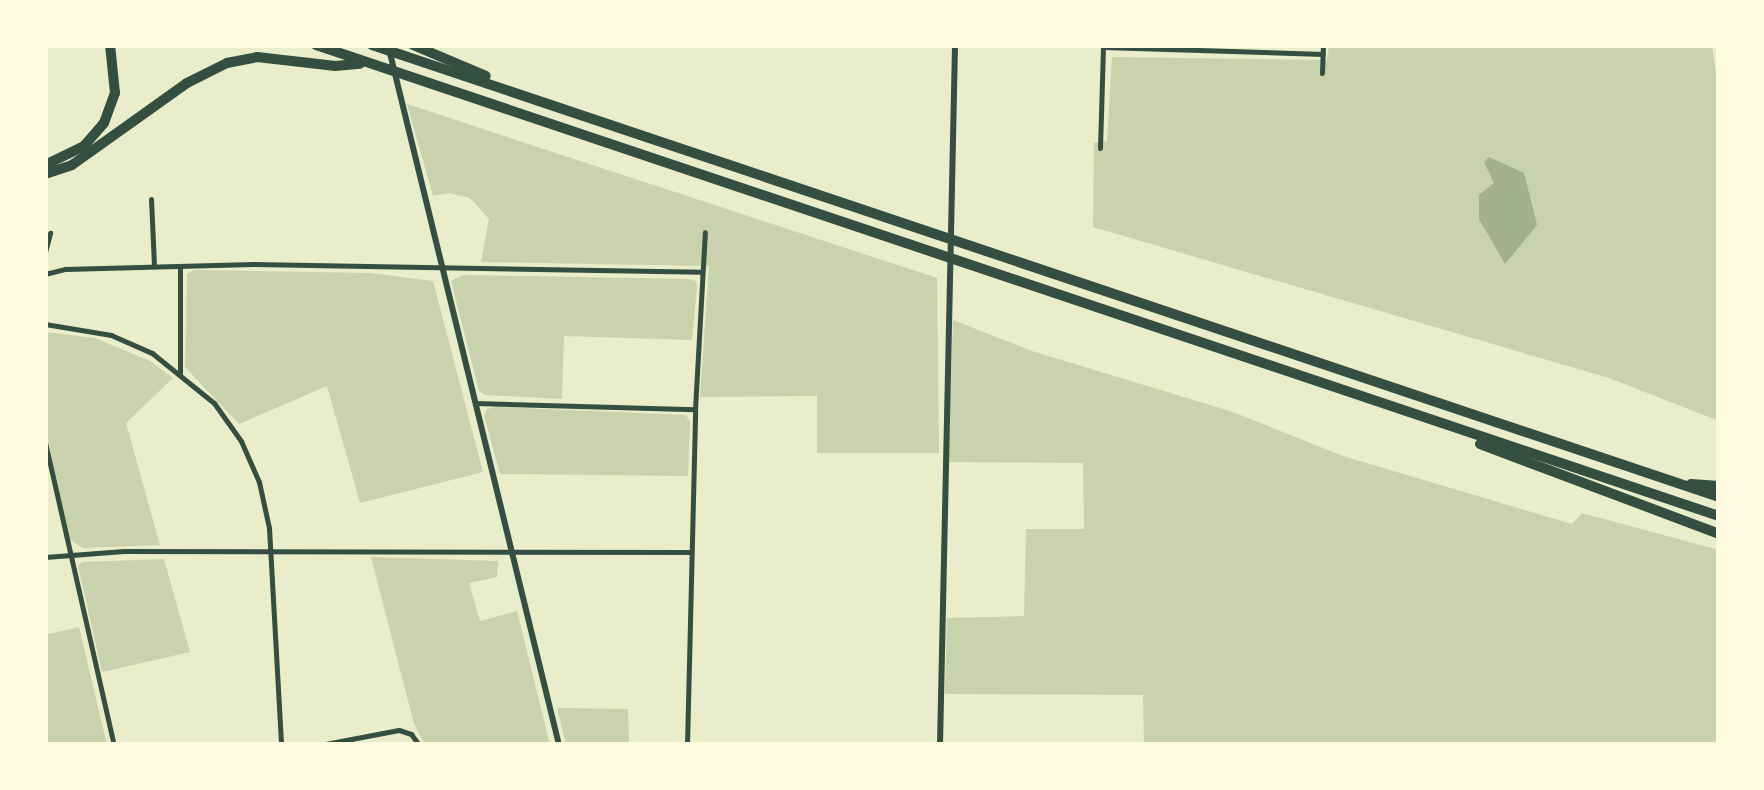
<!DOCTYPE html>
<style>
body{margin:0}
#map{position:relative;width:1764px;height:790px;overflow:hidden;background:#e9edc9;font-family:"Exo 2",sans-serif}
div>[style]{position:absolute}
[style*='--x']{left:calc(var(--x)*1px);top:calc(var(--y)*1px);width:calc(var(--w)*1px);rotate:calc(var(--a)*1deg)}
.green>*{inset:0;background:#cad2ad}
.water>*{inset:0;background:#a3b18a}
.minor>*{height:5px;margin:-2.5px;padding:0 2.5px;transform-origin:2.5px;border-radius:2.5px;background:#344e41}
.tertiary>*{height:6px;margin:-3px;padding:0 3px;transform-origin:3px;border-radius:3px;background:#344e41}
.motorway>*{height:10px;margin:-5px;padding:0 5px;transform-origin:5px;border-radius:5px;background:#344e41}
span{translate:-50% -50%;white-space:nowrap;text-align:center;line-height:1.15;-webkit-text-stroke:8px #fefae0;paint-order:stroke}
.frame{position:absolute;inset:0;border:48px solid #fefae0;pointer-events:none}
</style>
<div id="map">
<div class="green">
<div style="clip-path:polygon(1329px 45px,1712px 45px,1719px 92px,1719px 421px,1609px 378px,1093px 227px,1094px 143px,1107px 141px,1112px 57px,1327px 60px)"></div>
<div style="clip-path:polygon(407px 104px,937px 278px,939px 453px,817px 453px,817px 396px,700px 397px,709px 266px,481px 262px,489px 219px,470px 198px,449px 193px,433px 196px)"></div>
<div style="clip-path:polygon(194px 270px,370px 273px,433px 281px,483px 472px,360px 503px,327px 386px,239px 424px,185px 367px,187px 274px)"></div>
<div style="clip-path:polygon(463px 275px,689px 279px,696px 281px,697px 288px,692px 340px,564px 336px,562px 399px,485px 395px,479px 391px,451px 281px)"></div>
<div style="clip-path:polygon(953px 320px,1032px 351px,1233px 412px,1343px 456px,1572px 524px,1582px 513px,1719px 550px,1719px 745px,1144px 745px,1143px 695px,945px 694px,947px 618px,1024px 616px,1026px 529px,1084px 529px,1083px 463px,948px 462px)"></div>
<div style="clip-path:polygon(45px 332px,95px 338px,150px 361px,173px 378px,126px 423px,160px 545px,83px 548px,67px 538px,45px 422px)"></div>
<div style="clip-path:polygon(496px 407px,686px 415px,690px 421px,688px 476px,500px 474px,484px 415px,487px 409px)"></div>
<div style="clip-path:polygon(371px 557px,498px 561px,497px 577px,469px 583px,480px 621px,517px 611px,550px 745px,425px 745px,414px 724px)"></div>
<div style="clip-path:polygon(164px 559px,190px 652px,102px 672px,78px 566px,82px 562px)"></div>
<div style="clip-path:polygon(79px 627px,107px 745px,45px 745px,45px 635px)"></div>
<div style="clip-path:polygon(557px 708px,628px 709px,629px 745px,566px 745px)"></div>
</div>
<div class="water">
<div style="clip-path:polygon(1489px 157px,1524px 173px,1537px 225px,1505px 264px,1479px 219px,1479px 195px,1494px 183px,1484px 162px)"></div>
</div>
<div class="minor">
<div style="--x:1103;--y:47;--w:220;--a:1.8"></div>
<div style="--x:1322;--y:73;--w:28;--a:-88"></div>
<div style="--x:1100;--y:148;--w:100;--a:-88.3"></div>
<div style="--x:151;--y:199;--w:67;--a:87.4"></div>
<div style="--x:45;--y:252;--w:20;--a:-75"></div>
<div style="--x:180;--y:266;--w:107;--a:90"></div>
<div style="--x:45;--y:274;--w:21;--a:-14"></div>
<div style="--x:65;--y:269;--w:188;--a:-1.5"></div>
<div style="--x:253;--y:264;--w:449;--a:1"></div>
<div style="--x:45;--y:324;--w:67;--a:9.5"></div>
<div style="--x:111;--y:335;--w:45;--a:23.7"></div>
<div style="--x:152;--y:353;--w:80;--a:38.9"></div>
<div style="--x:214;--y:403;--w:47;--a:54.6"></div>
<div style="--x:241;--y:441;--w:45;--a:66.3"></div>
<div style="--x:259;--y:482;--w:47;--a:77.7"></div>
<div style="--x:269;--y:528;--w:217;--a:86.8"></div>
<div style="--x:475;--y:403;--w:220;--a:1.6"></div>
<div style="--x:45;--y:442;--w:311;--a:77.2"></div>
<div style="--x:45;--y:557;--w:79;--a:-4.3"></div>
<div style="--x:124;--y:551;--w:567;--a:0.1"></div>
<div style="--x:320;--y:745;--w:80;--a:-10.8"></div>
<div style="--x:399;--y:730;--w:13;--a:18"></div>
<div style="--x:411;--y:734;--w:14;--a:54"></div>
<div style="--x:687;--y:745;--w:336;--a:-88.6"></div>
<div style="--x:695;--y:409;--w:177;--a:-86.8"></div>
</div>
<div class="tertiary">
<div style="--x:388;--y:45;--w:721;--a:76.27"></div>
<div style="--x:940;--y:745;--w:700;--a:-88.77"></div>
</div>
<div class="motorway">
<div style="--x:316;--y:45;--w:1480;--a:18.56"></div>
<div style="--x:372;--y:45;--w:1421;--a:18.55"></div>
<div style="--x:413;--y:45;--w:79;--a:23"></div>
<div style="--x:45;--y:165;--w:43;--a:-26"></div>
<div style="--x:84;--y:146;--w:30;--a:-49"></div>
<div style="--x:104;--y:123;--w:32;--a:-70"></div>
<div style="--x:115;--y:93;--w:48;--a:-95.9"></div>
<div style="--x:45;--y:174;--w:28;--a:-18"></div>
<div style="--x:72;--y:165;--w:141;--a:-35.5"></div>
<div style="--x:187;--y:83;--w:45;--a:-26.6"></div>
<div style="--x:227;--y:63;--w:31;--a:-11"></div>
<div style="--x:257;--y:57;--w:79;--a:6.6"></div>
<div style="--x:335;--y:66;--w:25;--a:-5"></div>
<div style="--x:1480;--y:444;--w:255;--a:20.6"></div>
<div style="--x:1691;--y:484;--w:28;--a:4"></div>
</div>
<div class="frame"></div>
</div>
